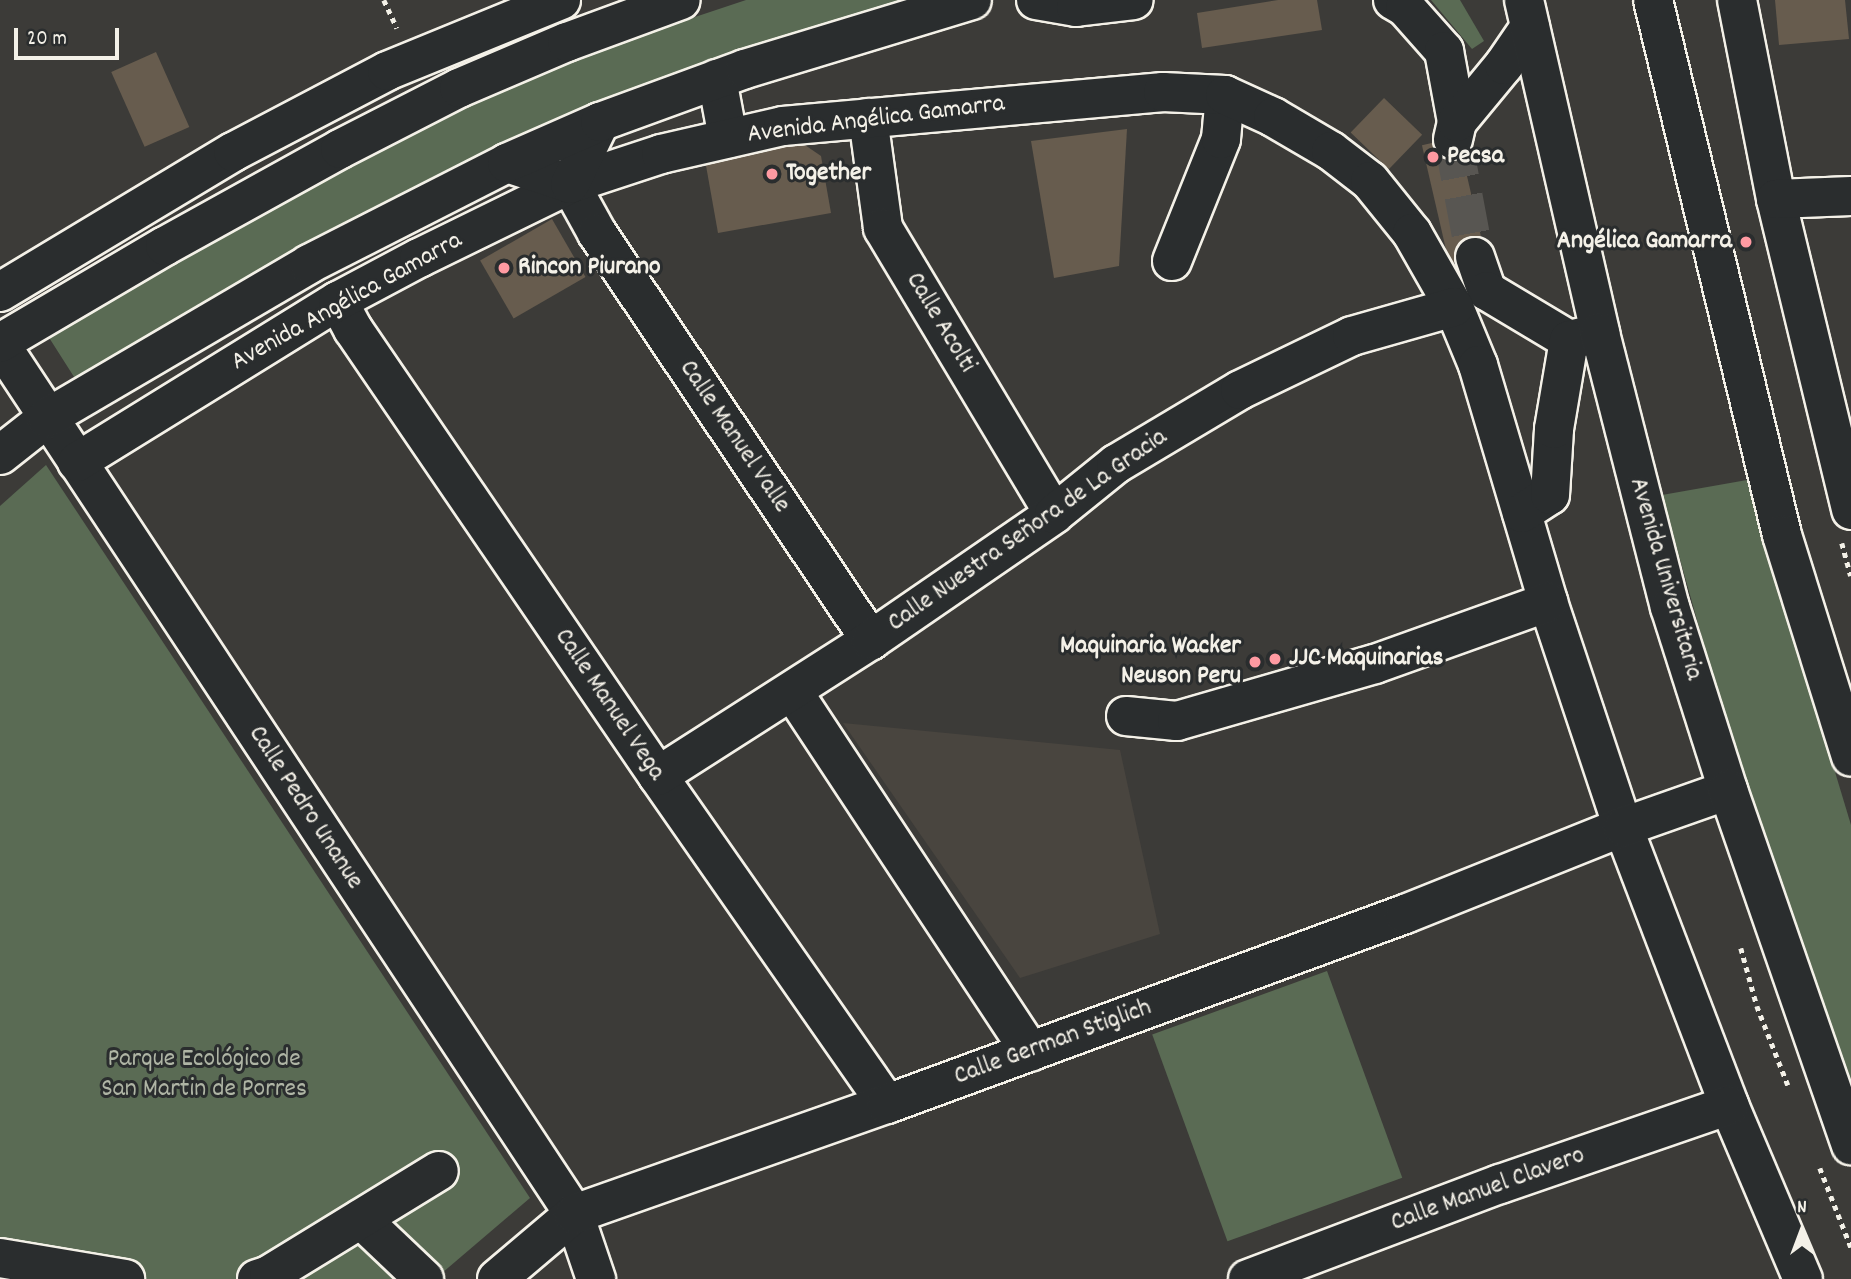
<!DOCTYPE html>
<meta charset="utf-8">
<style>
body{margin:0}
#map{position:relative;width:1851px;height:1279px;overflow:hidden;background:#3c3b38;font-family:Dekko,sans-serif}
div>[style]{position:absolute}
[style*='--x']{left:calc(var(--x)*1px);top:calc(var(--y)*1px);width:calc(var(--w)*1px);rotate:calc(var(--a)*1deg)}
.built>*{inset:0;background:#49453f}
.green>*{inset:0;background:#5a6b54;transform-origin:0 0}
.building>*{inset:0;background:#675c4e;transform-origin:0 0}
.minor-tunnel>*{height:38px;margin-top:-19px;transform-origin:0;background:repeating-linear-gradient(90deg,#585652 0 38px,transparent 0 57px)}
.path>*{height:4.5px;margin-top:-2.25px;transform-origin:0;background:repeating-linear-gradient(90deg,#f4f1e8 0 5px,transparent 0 10px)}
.roads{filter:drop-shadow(2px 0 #f4f1e8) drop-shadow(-2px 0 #f4f1e8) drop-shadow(0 2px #f4f1e8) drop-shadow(0 -2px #f4f1e8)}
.minor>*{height:38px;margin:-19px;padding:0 19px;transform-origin:19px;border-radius:19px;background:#2a2d2e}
.major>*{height:38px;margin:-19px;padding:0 19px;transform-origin:19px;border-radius:19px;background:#2a2d2e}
.dots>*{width:19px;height:19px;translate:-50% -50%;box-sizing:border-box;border:4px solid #2a2d2e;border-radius:50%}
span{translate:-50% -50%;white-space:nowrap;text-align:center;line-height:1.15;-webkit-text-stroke:6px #2a2d2e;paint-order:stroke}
.street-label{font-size:26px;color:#f4f1e8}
.poi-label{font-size:26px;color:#f4f1e8;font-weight:700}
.left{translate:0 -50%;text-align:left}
.right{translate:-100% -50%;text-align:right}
.park-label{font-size:26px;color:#afb5a5}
.north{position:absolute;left:1767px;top:1195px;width:70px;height:70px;-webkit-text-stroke:5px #2a2d2e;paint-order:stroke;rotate:0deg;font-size:19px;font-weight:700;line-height:28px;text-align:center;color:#f4f1e8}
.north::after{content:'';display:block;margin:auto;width:24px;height:32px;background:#f4f1e8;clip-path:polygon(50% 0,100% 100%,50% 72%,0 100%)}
.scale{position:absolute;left:14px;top:28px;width:105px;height:32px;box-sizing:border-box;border:4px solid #f4f1e8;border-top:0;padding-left:9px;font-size:21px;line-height:24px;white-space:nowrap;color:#f4f1e8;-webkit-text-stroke:5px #2a2d2e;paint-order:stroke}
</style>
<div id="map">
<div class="built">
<div style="clip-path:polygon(843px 723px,1120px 750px,1160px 934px,1020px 978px)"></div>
</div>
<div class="green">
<div style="clip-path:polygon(746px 0,922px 0,862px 17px,76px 380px,48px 336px,329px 174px,479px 97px,611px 45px)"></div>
<div style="clip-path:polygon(1431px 0,1460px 0,1484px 41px,1472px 49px)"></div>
<div style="clip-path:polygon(46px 465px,530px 1198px,435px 1279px,0 1279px,0 506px)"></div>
<div style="clip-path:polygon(1747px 480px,1851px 825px,1851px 1084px,1731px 741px,1662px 495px)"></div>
<div style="left:1327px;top:971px;width:220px;height:186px;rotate:70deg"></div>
</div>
<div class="building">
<div style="clip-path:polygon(1278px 0,1317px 0,1322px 30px,1202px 48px,1197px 13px)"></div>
<div style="clip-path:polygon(1775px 0,1845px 0,1849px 39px,1779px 45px)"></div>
<div style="left:156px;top:52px;width:82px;height:49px;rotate:66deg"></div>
<div style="left:1384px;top:98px;width:53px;height:48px;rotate:44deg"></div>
<div style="clip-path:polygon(1127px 129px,1119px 266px,1054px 278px,1031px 141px)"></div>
<div style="left:1458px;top:137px;width:121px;height:37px;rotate:77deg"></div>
<div style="clip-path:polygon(802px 143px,821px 156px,831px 213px,718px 233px,705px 160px)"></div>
<div style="left:552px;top:219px;width:67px;height:83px;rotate:60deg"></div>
</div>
<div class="minor-tunnel">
<div style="--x:1453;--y:140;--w:119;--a:79.4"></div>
</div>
<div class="path">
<div style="--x:384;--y:0;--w:31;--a:65"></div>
<div style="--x:1842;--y:543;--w:34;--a:75"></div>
<div style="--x:1741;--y:948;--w:60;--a:74.6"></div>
<div style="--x:1757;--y:1006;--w:85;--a:68.6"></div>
<div style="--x:1820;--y:1168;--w:85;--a:68.6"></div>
</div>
<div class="roads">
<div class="minor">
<div style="--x:1036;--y:0;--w:41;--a:9.9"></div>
<div style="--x:1076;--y:7;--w:58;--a:-6.9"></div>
<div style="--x:1393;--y:0;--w:14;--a:30"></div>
<div style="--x:1405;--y:7;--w:59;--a:48.4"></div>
<div style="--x:1444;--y:51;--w:72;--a:79.6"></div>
<div style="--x:1457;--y:122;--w:18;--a:103"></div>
<div style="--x:1737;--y:0;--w:203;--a:78.9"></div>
<div style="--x:1776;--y:199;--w:320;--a:76.4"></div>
<div style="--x:717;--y:79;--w:60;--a:79.4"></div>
<div style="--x:868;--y:118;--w:111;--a:82.2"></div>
<div style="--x:883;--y:228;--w:333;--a:59.1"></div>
<div style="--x:1457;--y:122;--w:74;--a:-50.5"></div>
<div style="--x:1504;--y:65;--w:46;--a:-55.6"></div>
<div style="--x:570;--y:184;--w:56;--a:61.1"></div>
<div style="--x:597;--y:233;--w:491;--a:56.1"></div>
<div style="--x:1776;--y:199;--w:75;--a:-2.3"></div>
<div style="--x:1475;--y:257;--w:36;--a:71"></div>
<div style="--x:1487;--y:291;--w:96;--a:30.9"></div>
<div style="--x:1569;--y:340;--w:27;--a:-13"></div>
<div style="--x:1172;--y:261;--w:131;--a:-68.1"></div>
<div style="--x:1221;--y:139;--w:44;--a:-84.8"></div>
<div style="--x:338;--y:301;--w:32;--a:62"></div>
<div style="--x:353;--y:329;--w:541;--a:55.69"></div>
<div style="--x:658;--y:776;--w:400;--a:55.1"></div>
<div style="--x:0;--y:344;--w:1042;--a:56.58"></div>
<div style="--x:574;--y:1214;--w:69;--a:71.3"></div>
<div style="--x:77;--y:462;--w:307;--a:-31.7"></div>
<div style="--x:338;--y:301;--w:92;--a:-28"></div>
<div style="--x:419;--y:258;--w:168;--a:-26.1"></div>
<div style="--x:570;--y:184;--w:96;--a:-18.2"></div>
<div style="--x:661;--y:154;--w:125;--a:-12.9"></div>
<div style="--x:783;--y:126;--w:382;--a:-5.1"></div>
<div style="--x:1163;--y:92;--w:62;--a:2.8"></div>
<div style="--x:1225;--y:95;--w:53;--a:24.6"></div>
<div style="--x:1273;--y:117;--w:67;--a:30.4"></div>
<div style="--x:1331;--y:151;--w:49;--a:37.6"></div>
<div style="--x:1370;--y:181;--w:67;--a:51.1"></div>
<div style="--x:1412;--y:233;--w:85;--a:60.4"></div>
<div style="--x:1454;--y:307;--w:63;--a:67.5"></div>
<div style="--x:1478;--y:365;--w:247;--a:73.5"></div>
<div style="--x:1548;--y:602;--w:237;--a:71.6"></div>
<div style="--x:1623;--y:827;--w:298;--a:69.1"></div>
<div style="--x:1729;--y:1105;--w:189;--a:67"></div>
<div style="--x:1522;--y:513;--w:33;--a:-33"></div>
<div style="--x:1550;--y:495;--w:66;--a:-86.5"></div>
<div style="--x:1554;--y:429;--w:90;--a:-80.4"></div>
<div style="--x:793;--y:692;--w:431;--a:56.6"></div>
<div style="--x:1126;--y:716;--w:51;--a:5.6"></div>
<div style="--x:1177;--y:721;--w:206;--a:-16.1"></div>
<div style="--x:1375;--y:664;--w:184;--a:-19.7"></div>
<div style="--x:658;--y:776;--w:253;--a:-32.6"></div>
<div style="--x:871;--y:640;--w:222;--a:-34.5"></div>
<div style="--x:1054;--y:514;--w:80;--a:-38.9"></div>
<div style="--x:1116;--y:464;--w:144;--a:-30.8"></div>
<div style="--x:1240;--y:390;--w:124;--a:-25.7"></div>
<div style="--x:1352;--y:336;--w:106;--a:-15.9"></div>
<div style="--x:361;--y:1219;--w:87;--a:43.6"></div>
<div style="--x:0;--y:1258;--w:127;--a:9.5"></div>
<div style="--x:257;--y:1279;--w:13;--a:-18"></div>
<div style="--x:269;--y:1275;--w:199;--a:-31.5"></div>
<div style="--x:497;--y:1279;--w:101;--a:-40.2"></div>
<div style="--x:574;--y:1214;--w:332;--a:-19.4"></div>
<div style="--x:887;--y:1104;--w:552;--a:-20.14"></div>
<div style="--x:1405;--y:914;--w:235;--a:-21.8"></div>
<div style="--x:1623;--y:827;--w:111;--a:-19.4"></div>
<div style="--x:1248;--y:1279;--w:269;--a:-20.7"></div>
<div style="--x:1500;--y:1184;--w:242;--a:-19"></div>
</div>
<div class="major">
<div style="--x:1524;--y:0;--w:342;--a:77.1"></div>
<div style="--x:1600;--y:333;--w:283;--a:75.7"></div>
<div style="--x:1670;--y:607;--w:192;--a:72.4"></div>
<div style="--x:1728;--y:790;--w:376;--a:70.9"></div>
<div style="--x:1653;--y:0;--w:550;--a:76.44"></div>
<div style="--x:1782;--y:535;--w:232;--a:72.7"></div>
<div style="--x:507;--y:163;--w:66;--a:18.4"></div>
<div style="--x:570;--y:184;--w:69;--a:-64.2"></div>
<div style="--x:0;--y:292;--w:272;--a:-31"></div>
<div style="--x:233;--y:152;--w:174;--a:-27.7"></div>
<div style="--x:387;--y:71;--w:188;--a:-22.2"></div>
<div style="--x:0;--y:343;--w:191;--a:-30.5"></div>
<div style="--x:165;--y:246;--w:200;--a:-29"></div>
<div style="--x:340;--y:149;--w:134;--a:-27.1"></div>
<div style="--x:459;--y:88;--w:117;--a:-23.1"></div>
<div style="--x:567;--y:42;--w:121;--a:-20.2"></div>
<div style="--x:0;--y:455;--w:60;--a:-38.2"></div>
<div style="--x:47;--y:418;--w:304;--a:-30.4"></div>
<div style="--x:309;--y:264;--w:222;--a:-27"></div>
<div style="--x:507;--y:163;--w:102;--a:-23.8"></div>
<div style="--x:600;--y:122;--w:154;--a:-20.1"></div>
<div style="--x:745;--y:69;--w:237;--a:-16.9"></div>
</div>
</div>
<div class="dots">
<div style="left:1433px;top:157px;background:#ff9aa2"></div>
<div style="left:772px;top:174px;background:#ff9aa2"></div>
<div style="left:1746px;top:242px;background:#ff9aa2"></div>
<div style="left:504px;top:268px;background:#ff9aa2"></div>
<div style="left:1275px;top:659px;background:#ff9aa2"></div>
<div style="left:1255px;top:662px;background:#ff9aa2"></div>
</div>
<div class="street-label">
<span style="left:876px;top:120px;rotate:-7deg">Avenida Angélica Gamarra</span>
<span style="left:347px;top:302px;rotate:-29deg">Avenida Angélica Gamarra</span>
<span style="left:940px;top:323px;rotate:59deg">Calle Acolti</span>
<span style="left:734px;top:437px;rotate:56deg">Calle Manuel Valle</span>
<span style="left:1028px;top:531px;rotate:-35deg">Calle Nuestra Señora de La Gracia</span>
<span style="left:1665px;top:579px;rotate:74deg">Avenida Universitaria</span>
<span style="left:609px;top:705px;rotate:56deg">Calle Manuel Vega</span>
<span style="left:305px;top:808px;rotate:57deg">Calle Pedro Unanue</span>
<span style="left:1053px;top:1043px;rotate:-20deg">Calle German Stiglich</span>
<span style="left:1488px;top:1190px;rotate:-20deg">Calle Manuel Clavero</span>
</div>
<div class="poi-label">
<span class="left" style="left:1447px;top:157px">Pecsa</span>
<span class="left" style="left:786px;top:174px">Together</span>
<span class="right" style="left:1732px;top:242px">Angélica Gamarra</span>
<span class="left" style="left:518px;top:268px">Rincon Piurano</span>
<span class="right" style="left:1241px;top:662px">Maquinaria Wacker<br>Neuson Peru</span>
<span class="left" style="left:1289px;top:659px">JJC Maquinarias</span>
</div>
<div class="park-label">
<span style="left:204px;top:1075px">Parque Ecológico de<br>San Martin de Porres</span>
</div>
<div class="north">N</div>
<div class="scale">20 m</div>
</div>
